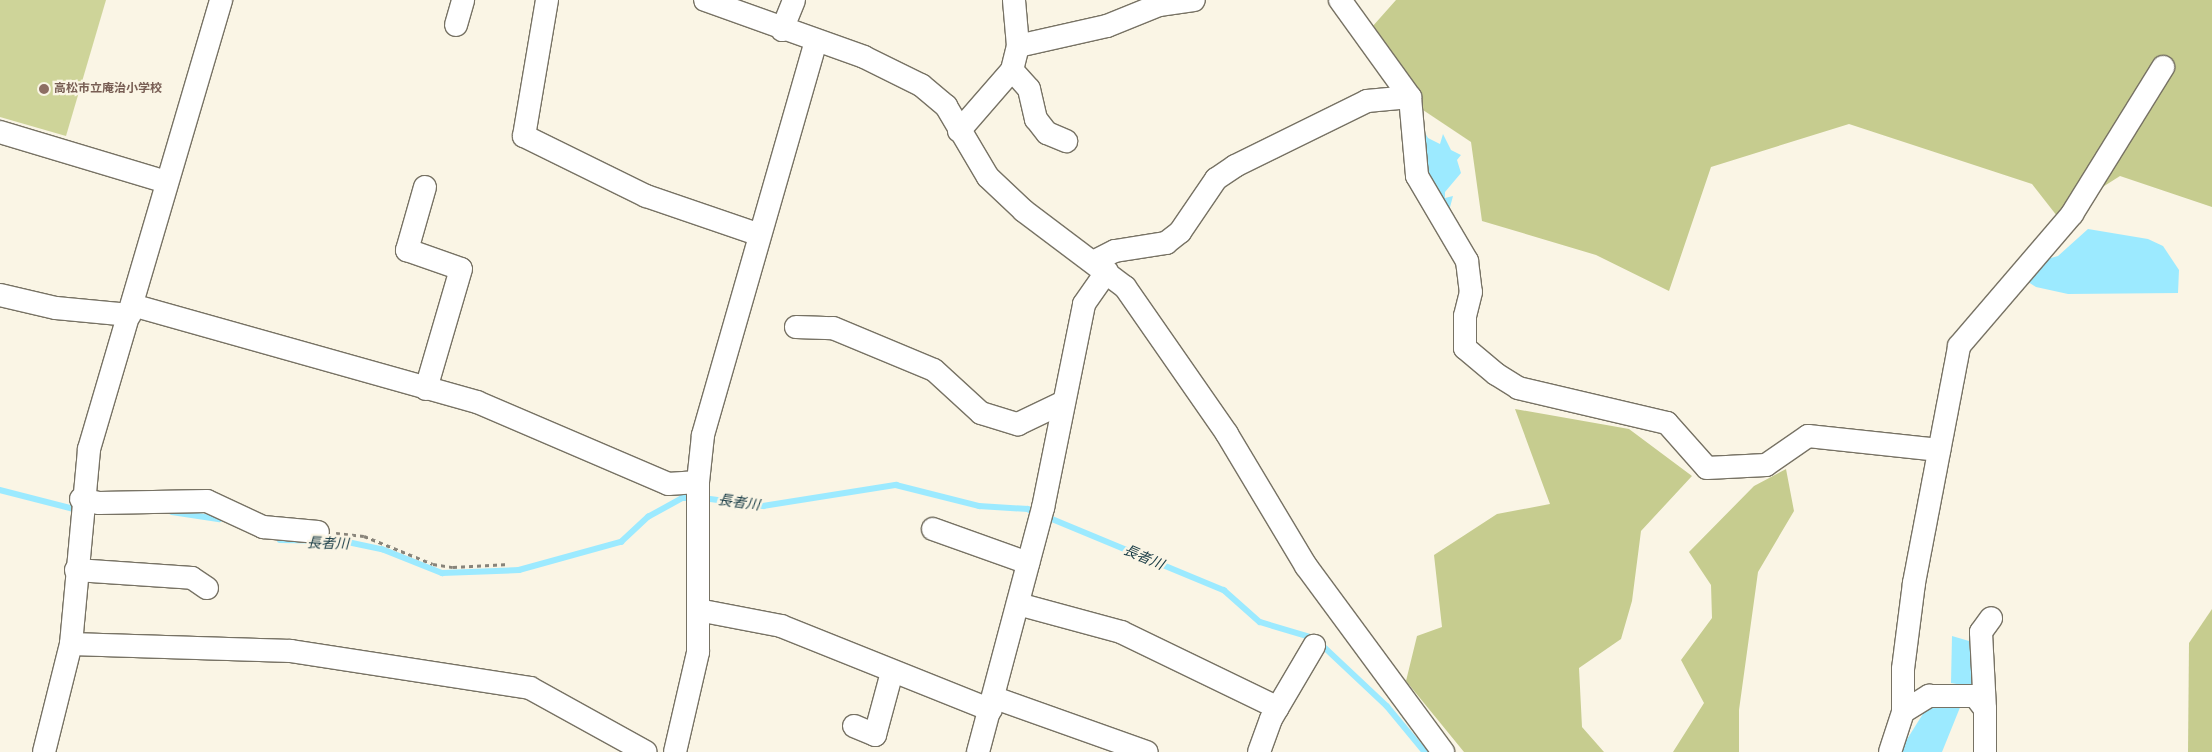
<!DOCTYPE html>
<meta charset="utf-8">
<style>
body{margin:0}
#map{position:relative;width:2212px;height:752px;overflow:hidden;background:#faf5e5;font-family:Roboto,"Noto Sans JP",sans-serif}
div>[style]{position:absolute}
[style*='--x']{left:calc(var(--x)*1px);top:calc(var(--y)*1px);width:calc(var(--w)*1px);rotate:calc(var(--a)*1deg)}
.green>*{inset:0;background:#ced499}
.forest>*{inset:0;background:#c6cc8f}
.water>*{inset:0;background:#9ceaff}
.stream>*{height:5.5px;margin:-2.75px;padding:0 2.75px;transform-origin:2.75px;border-radius:2.75px;background:#9ceaff}
.path>*{height:3px;margin-top:-1.5px;transform-origin:0;background:repeating-linear-gradient(90deg,#88847a 0 4px,transparent 0 8px)}
.roads{filter:drop-shadow(1px 0 #777264) drop-shadow(-1px 0 #777264) drop-shadow(0 1px #777264) drop-shadow(0 -1px #777264)}
.minor>*{height:22px;margin:-11px;padding:0 11px;transform-origin:11px;border-radius:11px;background:#fff}
.dots>*{width:14px;height:14px;translate:-50% -50%;box-sizing:border-box;border:2px solid #faf5e5;border-radius:50%}
span{translate:-50% -50%;white-space:nowrap;text-align:center;line-height:1.15;-webkit-text-stroke:4.5px #faf5e5;paint-order:stroke}
.education-label{font-size:12px;color:#785e54;font-weight:700}
.left{translate:0 -50%;text-align:left}
.water-label{font-size:14px;color:#153943;font-style:italic}
</style>
<div id="map">
<div class="green">
<div style="clip-path:polygon(0 0,106px 0,66px 136px,0 117px)"></div>
</div>
<div class="forest">
<div style="clip-path:polygon(1396px 0,2212px 0,2212px 207px,2120px 176px,2057px 216px,2032px 184px,1849px 124px,1711px 167px,1669px 291px,1596px 255px,1482px 221px,1471px 142px,1423px 110px,1372px 27px)"></div>
<div style="clip-path:polygon(1515px 409px,1629px 429px,1692px 476px,1641px 531px,1632px 601px,1621px 639px,1579px 668px,1582px 727px,1604px 752px,1464px 752px,1406px 681px,1417px 636px,1442px 627px,1434px 555px,1497px 514px,1550px 504px)"></div>
<div style="clip-path:polygon(1786px 469px,1794px 511px,1758px 572px,1739px 710px,1739px 752px,1673px 752px,1704px 703px,1681px 660px,1712px 618px,1711px 585px,1689px 552px,1754px 486px)"></div>
<div style="clip-path:polygon(2212px 609px,2212px 752px,2188px 752px,2189px 643px)"></div>
</div>
<div class="water">
<div style="clip-path:polygon(1422px 128px,1428px 138px,1440px 144px,1443px 134px,1451px 150px,1461px 155px,1457px 160px,1461px 173px,1445px 192px,1445px 198px,1453px 196px,1449px 211px,1423px 173px)"></div>
<div style="clip-path:polygon(2088px 229px,2148px 239px,2163px 246px,2179px 270px,2178px 293px,2068px 294px,2036px 287px,2025px 280px,2040px 261px,2058px 256px)"></div>
<div style="clip-path:polygon(1952px 636px,1969px 641px,1974px 687px,1951px 683px)"></div>
<div style="clip-path:polygon(1951px 701px,1961px 705px,1942px 752px,1899px 752px,1926px 709px)"></div>
</div>
<div class="stream">
<div style="--x:0;--y:490;--w:81;--a:14.4"></div>
<div style="--x:703;--y:498;--w:61;--a:7.6"></div>
<div style="--x:763;--y:506;--w:135;--a:-9"></div>
<div style="--x:896;--y:485;--w:86;--a:14.2"></div>
<div style="--x:979;--y:506;--w:49;--a:3.5"></div>
<div style="--x:1028;--y:509;--w:9;--a:32"></div>
<div style="--x:172;--y:512;--w:48;--a:8.5"></div>
<div style="--x:1045;--y:516;--w:194;--a:22.5"></div>
<div style="--x:1224;--y:590;--w:48;--a:41.6"></div>
<div style="--x:1260;--y:622;--w:56;--a:16.5"></div>
<div style="--x:280;--y:540;--w:63;--a:0.9"></div>
<div style="--x:343;--y:541;--w:40;--a:12"></div>
<div style="--x:382;--y:549;--w:65;--a:21.8"></div>
<div style="--x:442;--y:573;--w:77;--a:-2.2"></div>
<div style="--x:519;--y:570;--w:106;--a:-15.4"></div>
<div style="--x:621;--y:542;--w:37;--a:-43"></div>
<div style="--x:648;--y:517;--w:39;--a:-29"></div>
<div style="--x:682;--y:498;--w:11;--a:0"></div>
<div style="--x:1321;--y:644;--w:91;--a:43.2"></div>
<div style="--x:1387;--y:706;--w:60;--a:50.4"></div>
</div>
<div class="path">
<div style="--x:336;--y:533;--w:28;--a:6"></div>
<div style="--x:364;--y:536;--w:74;--a:22.1"></div>
<div style="--x:433;--y:564;--w:20;--a:9"></div>
<div style="--x:453;--y:567;--w:56;--a:-3.1"></div>
</div>
<div class="roads">
<div class="minor">
<div style="--x:547;--y:0;--w:138;--a:99.6"></div>
<div style="--x:524;--y:136;--w:136;--a:26.2"></div>
<div style="--x:646;--y:196;--w:120;--a:18.9"></div>
<div style="--x:705;--y:0;--w:169;--a:19.7"></div>
<div style="--x:864;--y:57;--w:64;--a:26.2"></div>
<div style="--x:921;--y:85;--w:33;--a:40"></div>
<div style="--x:946;--y:106;--w:82;--a:59.4"></div>
<div style="--x:988;--y:177;--w:50;--a:43.4"></div>
<div style="--x:1024;--y:211;--w:126;--a:37"></div>
<div style="--x:1125;--y:287;--w:179;--a:55.2"></div>
<div style="--x:1227;--y:434;--w:154;--a:59.1"></div>
<div style="--x:1306;--y:566;--w:231;--a:53.6"></div>
<div style="--x:1340;--y:0;--w:120;--a:54.2"></div>
<div style="--x:456;--y:25;--w:26;--a:-74"></div>
<div style="--x:782;--y:30;--w:32;--a:-68"></div>
<div style="--x:1018;--y:46;--w:91;--a:-12.7"></div>
<div style="--x:1107;--y:26;--w:56;--a:-22"></div>
<div style="--x:1159;--y:5;--w:35;--a:-8"></div>
<div style="--x:1012;--y:70;--w:25;--a:48"></div>
<div style="--x:1029;--y:89;--w:31;--a:77"></div>
<div style="--x:1036;--y:119;--w:18;--a:52"></div>
<div style="--x:1047;--y:133;--w:21;--a:23"></div>
<div style="--x:959;--y:131;--w:81;--a:-49"></div>
<div style="--x:1012;--y:70;--w:25;--a:-76"></div>
<div style="--x:1018;--y:46;--w:46;--a:-95"></div>
<div style="--x:0;--y:132;--w:174;--a:16.7"></div>
<div style="--x:425;--y:187;--w:66;--a:105.9"></div>
<div style="--x:407;--y:250;--w:57;--a:19.4"></div>
<div style="--x:461;--y:269;--w:125;--a:106.3"></div>
<div style="--x:1095;--y:261;--w:22;--a:-27"></div>
<div style="--x:1115;--y:251;--w:52;--a:-8.9"></div>
<div style="--x:1166;--y:243;--w:18;--a:-38"></div>
<div style="--x:1180;--y:232;--w:64;--a:-55.8"></div>
<div style="--x:1216;--y:179;--w:23;--a:-34"></div>
<div style="--x:1235;--y:166;--w:147;--a:-26.2"></div>
<div style="--x:1367;--y:101;--w:43;--a:-5.3"></div>
<div style="--x:1410;--y:97;--w:79;--a:84.9"></div>
<div style="--x:1417;--y:176;--w:99;--a:59.5"></div>
<div style="--x:1467;--y:261;--w:31;--a:83"></div>
<div style="--x:1471;--y:292;--w:25;--a:104"></div>
<div style="--x:1465;--y:316;--w:32;--a:90"></div>
<div style="--x:1465;--y:348;--w:40;--a:40"></div>
<div style="--x:1496;--y:374;--w:26;--a:32"></div>
<div style="--x:1518;--y:388;--w:153;--a:13.2"></div>
<div style="--x:1667;--y:423;--w:60;--a:48.4"></div>
<div style="--x:1707;--y:468;--w:59;--a:-2.9"></div>
<div style="--x:1766;--y:465;--w:51;--a:-34.6"></div>
<div style="--x:1808;--y:436;--w:132;--a:6.1"></div>
<div style="--x:0;--y:295;--w:57;--a:13.1"></div>
<div style="--x:56;--y:308;--w:74;--a:5.4"></div>
<div style="--x:132;--y:305;--w:358;--a:15.7"></div>
<div style="--x:477;--y:402;--w:208;--a:23.2"></div>
<div style="--x:668;--y:484;--w:30;--a:-4"></div>
<div style="--x:796;--y:327;--w:37;--a:2"></div>
<div style="--x:833;--y:328;--w:109;--a:22.6"></div>
<div style="--x:934;--y:370;--w:64;--a:42.5"></div>
<div style="--x:981;--y:413;--w:39;--a:17"></div>
<div style="--x:1018;--y:424;--w:51;--a:-25.6"></div>
<div style="--x:81;--y:499;--w:18;--a:13"></div>
<div style="--x:99;--y:503;--w:108;--a:-1.1"></div>
<div style="--x:207;--y:501;--w:62;--a:24.9"></div>
<div style="--x:263;--y:527;--w:55;--a:5.2"></div>
<div style="--x:933;--y:529;--w:101;--a:19.7"></div>
<div style="--x:76;--y:570;--w:116;--a:3.9"></div>
<div style="--x:192;--y:578;--w:18;--a:34"></div>
<div style="--x:1018;--y:604;--w:107;--a:15.2"></div>
<div style="--x:1121;--y:632;--w:174;--a:25.8"></div>
<div style="--x:698;--y:610;--w:85;--a:10.9"></div>
<div style="--x:781;--y:626;--w:226;--a:21.8"></div>
<div style="--x:71;--y:644;--w:220;--a:1.8"></div>
<div style="--x:291;--y:651;--w:242;--a:8.8"></div>
<div style="--x:530;--y:688;--w:132;--a:28.9"></div>
<div style="--x:995;--y:698;--w:161;--a:19.6"></div>
<div style="--x:1985;--y:709;--w:77;--a:-93"></div>
<div style="--x:1981;--y:632;--w:17;--a:-54"></div>
<div style="--x:1903;--y:712;--w:31;--a:-32"></div>
<div style="--x:1929;--y:696;--w:46;--a:0"></div>
<div style="--x:1975;--y:696;--w:16;--a:52"></div>
<div style="--x:1985;--y:709;--w:43;--a:90"></div>
<div style="--x:854;--y:726;--w:23;--a:23"></div>
<div style="--x:875;--y:735;--w:65;--a:-74.9"></div>
<div style="--x:44;--y:752;--w:111;--a:-76"></div>
<div style="--x:71;--y:644;--w:196;--a:-84.7"></div>
<div style="--x:89;--y:449;--w:468;--a:-73.6"></div>
<div style="--x:675;--y:752;--w:103;--a:-77"></div>
<div style="--x:698;--y:652;--w:170;--a:-90"></div>
<div style="--x:698;--y:482;--w:47;--a:-83.9"></div>
<div style="--x:703;--y:435;--w:410;--a:-74"></div>
<div style="--x:978;--y:752;--w:253;--a:-75.1"></div>
<div style="--x:1043;--y:508;--w:208;--a:-78.6"></div>
<div style="--x:1084;--y:304;--w:40;--a:-55.1"></div>
<div style="--x:1259;--y:752;--w:35;--a:-70"></div>
<div style="--x:1271;--y:719;--w:85;--a:-59.5"></div>
<div style="--x:1890;--y:752;--w:42;--a:-72"></div>
<div style="--x:1903;--y:712;--w:43;--a:-90"></div>
<div style="--x:1903;--y:669;--w:87;--a:-82.7"></div>
<div style="--x:1914;--y:583;--w:241;--a:-79.2"></div>
<div style="--x:1959;--y:346;--w:174;--a:-49.4"></div>
<div style="--x:2072;--y:214;--w:173;--a:-58.2"></div>
</div>
</div>
<div class="dots">
<div style="left:44px;top:89px;background:#8d6e63"></div>
</div>
<div class="education-label">
<span class="left" style="left:54px;top:89px">高松市立庵治小学校</span>
</div>
<div class="water-label">
<span style="left:739px;top:502px;rotate:8deg">長者川</span>
<span style="left:328px;top:543px;rotate:2deg">長者川</span>
<span style="left:1144px;top:557px;rotate:23deg">長者川</span>
</div>
</div>
